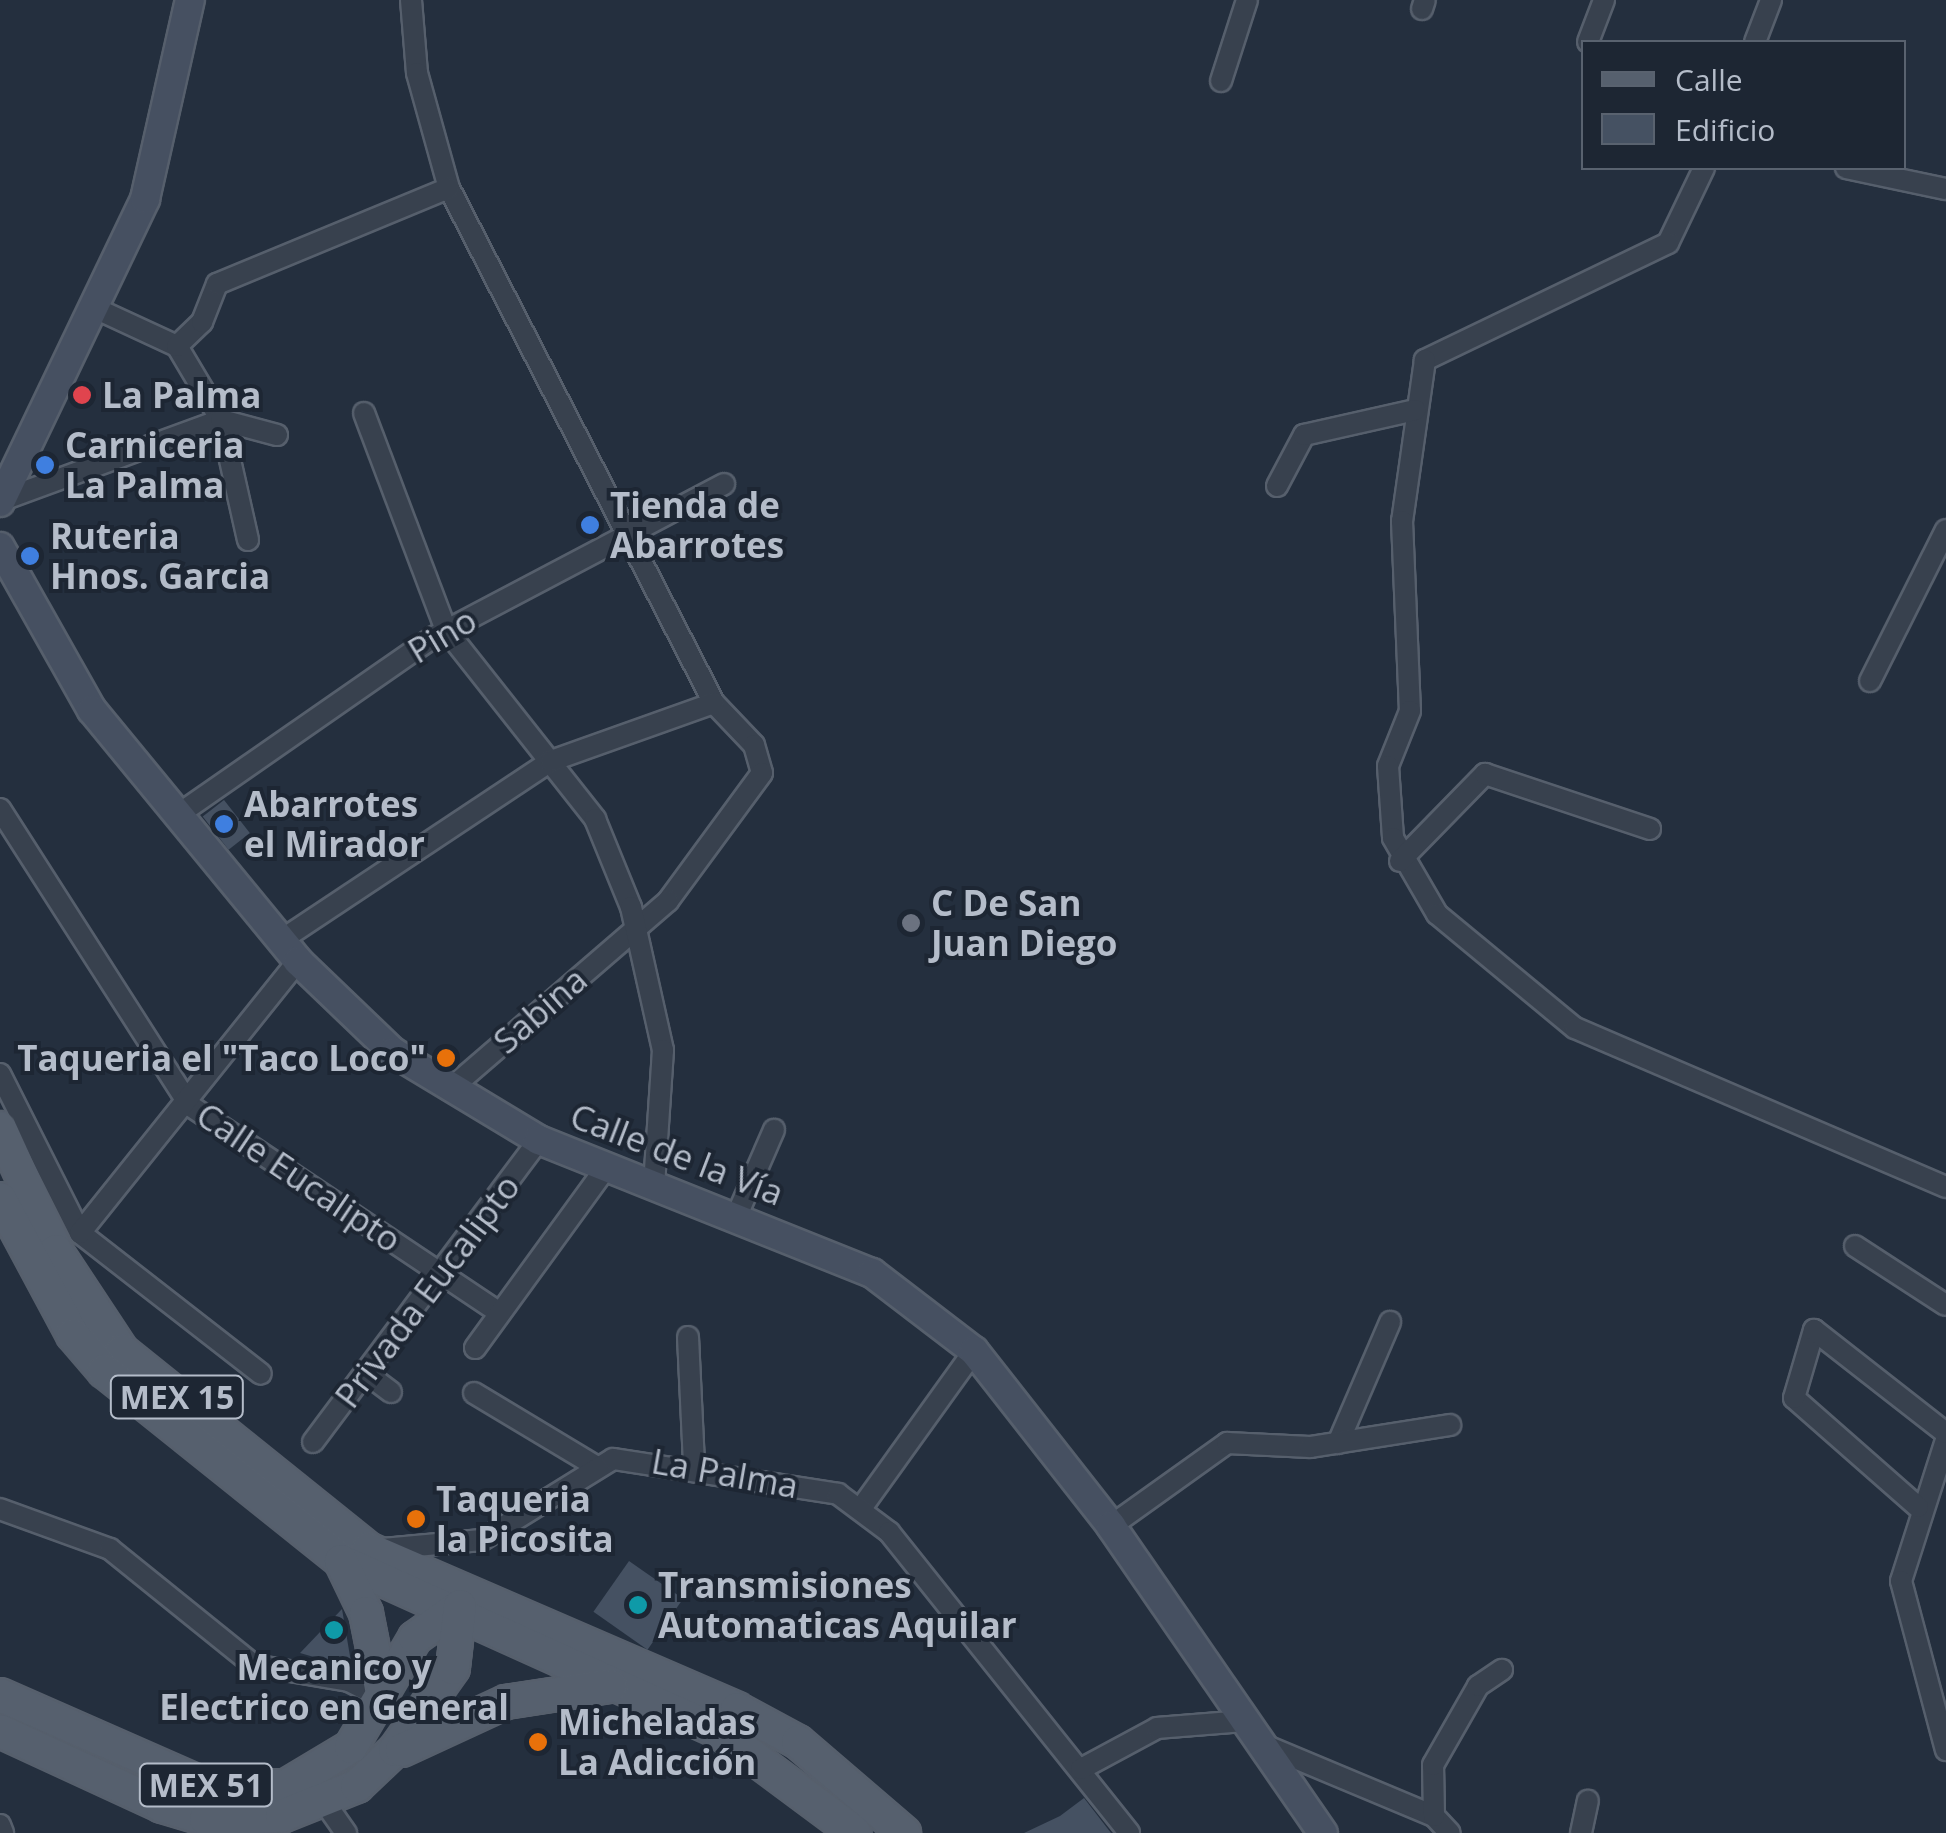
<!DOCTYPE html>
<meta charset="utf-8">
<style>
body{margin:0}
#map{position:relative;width:1946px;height:1833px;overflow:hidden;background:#242f3e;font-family:"Open Sans",sans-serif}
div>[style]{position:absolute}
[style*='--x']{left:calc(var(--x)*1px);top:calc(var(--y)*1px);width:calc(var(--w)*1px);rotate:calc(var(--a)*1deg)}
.building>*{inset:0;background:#455162;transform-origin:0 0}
.roads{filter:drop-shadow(2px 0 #565f6c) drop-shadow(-2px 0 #565f6c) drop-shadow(0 2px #565f6c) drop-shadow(0 -2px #565f6c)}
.street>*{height:20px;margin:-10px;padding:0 10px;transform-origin:10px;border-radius:10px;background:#38414e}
.secondary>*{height:28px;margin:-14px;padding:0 14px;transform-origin:14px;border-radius:14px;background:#465061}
.primary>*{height:32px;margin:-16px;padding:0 16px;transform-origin:16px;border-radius:16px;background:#56606e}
.dots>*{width:28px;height:28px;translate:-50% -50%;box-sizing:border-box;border:5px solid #1d2633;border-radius:50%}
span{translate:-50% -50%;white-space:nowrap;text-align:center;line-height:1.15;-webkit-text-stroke:8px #1d2633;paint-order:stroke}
.shield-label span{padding:2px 8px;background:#1d2633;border:2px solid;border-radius:8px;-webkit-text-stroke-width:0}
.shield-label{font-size:32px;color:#b4bcc9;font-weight:700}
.poi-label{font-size:35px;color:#b4bcc9;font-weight:700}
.left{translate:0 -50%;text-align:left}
.right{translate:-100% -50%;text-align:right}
.street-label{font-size:35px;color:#b4bcc9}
.legend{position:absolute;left:1581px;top:40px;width:325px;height:130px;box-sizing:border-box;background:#1d2633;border:2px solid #59626f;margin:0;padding:12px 18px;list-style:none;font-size:30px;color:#b4bcc9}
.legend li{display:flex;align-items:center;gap:20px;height:50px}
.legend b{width:50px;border:2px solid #59626f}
</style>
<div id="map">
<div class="building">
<div style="left:224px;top:800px;width:42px;height:27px;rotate:52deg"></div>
<div style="left:629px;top:1561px;width:66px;height:62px;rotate:35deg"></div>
<div style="clip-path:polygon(342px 1609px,352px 1668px,300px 1653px)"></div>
<div style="clip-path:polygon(1084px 1798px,1111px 1833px,1024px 1833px,1060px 1816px)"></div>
</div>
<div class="roads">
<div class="street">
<div style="--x:411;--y:0;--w:73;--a:85.3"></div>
<div style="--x:417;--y:73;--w:119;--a:74.5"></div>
<div style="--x:449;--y:188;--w:579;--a:62.77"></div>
<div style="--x:714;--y:703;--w:58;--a:46.4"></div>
<div style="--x:754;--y:745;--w:29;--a:74"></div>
<div style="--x:762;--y:773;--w:159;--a:126.3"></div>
<div style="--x:668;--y:901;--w:289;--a:139.2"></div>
<div style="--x:1422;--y:9;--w:9;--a:-72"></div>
<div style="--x:1588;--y:42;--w:45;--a:-69.1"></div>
<div style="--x:1755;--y:42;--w:45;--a:-69.1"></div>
<div style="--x:1221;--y:81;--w:85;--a:-72.2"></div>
<div style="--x:1704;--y:168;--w:83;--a:115.6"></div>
<div style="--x:1668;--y:243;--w:270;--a:154.3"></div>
<div style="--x:1425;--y:360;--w:163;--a:98.1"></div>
<div style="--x:1402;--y:521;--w:190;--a:87.6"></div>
<div style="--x:1410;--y:711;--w:59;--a:111.8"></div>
<div style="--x:1388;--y:766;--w:72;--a:86"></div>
<div style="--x:1393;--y:838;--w:88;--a:59.9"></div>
<div style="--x:1437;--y:914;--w:179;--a:39.6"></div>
<div style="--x:1575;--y:1028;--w:404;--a:23.2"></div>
<div style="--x:1846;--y:168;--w:102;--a:11.9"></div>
<div style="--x:99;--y:310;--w:86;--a:24.8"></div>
<div style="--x:177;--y:346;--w:86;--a:59.3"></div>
<div style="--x:221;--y:420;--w:123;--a:77.3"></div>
<div style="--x:177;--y:346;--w:35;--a:-44"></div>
<div style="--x:202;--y:322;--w:41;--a:-68.5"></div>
<div style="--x:217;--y:284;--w:251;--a:-22.5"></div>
<div style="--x:364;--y:413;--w:232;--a:69.3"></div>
<div style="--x:446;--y:630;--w:241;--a:51.7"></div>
<div style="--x:595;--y:819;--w:95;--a:67.8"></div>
<div style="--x:631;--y:907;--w:147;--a:77.4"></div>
<div style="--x:663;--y:1050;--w:134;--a:93.8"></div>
<div style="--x:1277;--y:486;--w:58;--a:-62.1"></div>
<div style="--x:1304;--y:435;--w:114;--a:-12.7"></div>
<div style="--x:5;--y:499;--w:230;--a:-20.1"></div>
<div style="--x:221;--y:420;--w:58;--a:15"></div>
<div style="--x:1870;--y:681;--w:169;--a:-63.3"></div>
<div style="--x:0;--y:809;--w:351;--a:57.4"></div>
<div style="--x:189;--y:1105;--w:374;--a:33.8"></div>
<div style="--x:179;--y:814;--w:310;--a:-34.8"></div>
<div style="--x:434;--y:637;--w:328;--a:-27.8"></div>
<div style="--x:1400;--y:861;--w:122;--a:-45.7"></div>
<div style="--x:1485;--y:774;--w:174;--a:18.4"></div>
<div style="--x:283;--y:939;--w:322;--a:-33.6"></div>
<div style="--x:551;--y:761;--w:173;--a:-19.6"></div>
<div style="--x:0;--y:1074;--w:178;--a:63.3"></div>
<div style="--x:80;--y:1233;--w:229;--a:37.9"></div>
<div style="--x:737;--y:1215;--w:93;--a:-66.5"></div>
<div style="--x:80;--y:1233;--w:349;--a:-51.3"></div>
<div style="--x:1855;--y:1246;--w:108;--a:33"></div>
<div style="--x:688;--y:1337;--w:128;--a:87.3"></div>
<div style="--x:475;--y:1348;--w:223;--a:-54"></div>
<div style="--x:367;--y:1374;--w:30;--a:37"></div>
<div style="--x:474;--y:1393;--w:140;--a:31"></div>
<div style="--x:1946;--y:1440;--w:148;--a:107.7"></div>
<div style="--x:1901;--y:1581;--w:175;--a:75.1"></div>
<div style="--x:313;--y:1442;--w:377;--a:-53.2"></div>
<div style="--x:1338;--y:1443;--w:132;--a:-66.7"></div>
<div style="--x:862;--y:1507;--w:192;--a:-54.3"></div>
<div style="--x:1918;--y:1507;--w:165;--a:-138.7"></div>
<div style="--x:1794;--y:1398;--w:71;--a:-73.6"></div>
<div style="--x:1814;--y:1330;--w:167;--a:38"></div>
<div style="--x:0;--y:1509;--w:117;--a:20"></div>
<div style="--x:110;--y:1549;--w:185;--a:38.9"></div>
<div style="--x:254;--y:1665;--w:96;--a:9.6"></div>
<div style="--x:349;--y:1681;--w:35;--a:27"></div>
<div style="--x:1111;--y:1526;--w:143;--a:-35.6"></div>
<div style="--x:1227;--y:1443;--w:83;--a:2.8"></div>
<div style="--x:1310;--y:1447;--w:142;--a:-8.9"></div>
<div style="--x:383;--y:1549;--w:99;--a:-5.2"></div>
<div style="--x:482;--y:1540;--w:154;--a:-31.7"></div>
<div style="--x:613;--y:1459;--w:228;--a:8.8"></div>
<div style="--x:838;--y:1494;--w:64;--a:36.7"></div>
<div style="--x:889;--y:1532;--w:385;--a:51.4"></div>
<div style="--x:1264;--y:1745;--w:184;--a:22.7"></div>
<div style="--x:1434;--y:1816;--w:23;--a:47"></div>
<div style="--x:1081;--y:1769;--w:86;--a:-28.3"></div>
<div style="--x:1157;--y:1728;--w:87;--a:-4.6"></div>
<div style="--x:325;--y:1803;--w:37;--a:55"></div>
<div style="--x:1434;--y:1816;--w:51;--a:-91.1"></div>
<div style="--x:1433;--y:1765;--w:91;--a:-60.3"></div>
<div style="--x:1478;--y:1686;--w:29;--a:-34"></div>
<div style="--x:0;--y:1825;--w:9;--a:69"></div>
<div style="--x:1581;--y:1833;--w:33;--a:-78"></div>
</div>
<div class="secondary">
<div style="--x:0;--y:502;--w:336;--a:-64.4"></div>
<div style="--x:145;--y:199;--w:204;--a:-77.3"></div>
<div style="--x:0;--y:547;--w:187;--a:60.6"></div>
<div style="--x:92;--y:710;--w:325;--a:50.6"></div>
<div style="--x:298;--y:961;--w:132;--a:43.8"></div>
<div style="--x:393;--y:1052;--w:170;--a:31.1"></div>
<div style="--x:539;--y:1140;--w:359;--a:21.8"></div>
<div style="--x:872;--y:1273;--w:128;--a:37.4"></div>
<div style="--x:974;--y:1351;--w:222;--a:51.9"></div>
<div style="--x:1111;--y:1526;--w:373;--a:55.4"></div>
</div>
<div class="primary">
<div style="--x:0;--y:1128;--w:135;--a:65.5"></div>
<div style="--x:56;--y:1251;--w:120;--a:56.6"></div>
<div style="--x:122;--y:1351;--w:316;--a:38.8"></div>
<div style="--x:368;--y:1549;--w:402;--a:23.4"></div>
<div style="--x:737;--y:1709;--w:69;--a:28.4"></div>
<div style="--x:798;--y:1742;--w:140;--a:40.6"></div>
<div style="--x:0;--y:1199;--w:154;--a:61.8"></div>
<div style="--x:73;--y:1335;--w:48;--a:49.3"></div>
<div style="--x:104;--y:1371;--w:304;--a:38.7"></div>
<div style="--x:341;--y:1561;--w:415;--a:24.3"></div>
<div style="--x:719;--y:1732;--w:169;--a:36.6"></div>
<div style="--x:341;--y:1561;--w:58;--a:64.3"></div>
<div style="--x:366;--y:1613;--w:76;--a:78.7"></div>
<div style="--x:0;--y:1695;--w:226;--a:23.7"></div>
<div style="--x:207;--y:1786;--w:79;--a:0"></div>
<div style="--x:286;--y:1786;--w:76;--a:-31"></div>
<div style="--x:351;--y:1747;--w:126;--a:-59.6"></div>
<div style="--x:415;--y:1638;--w:55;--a:-35.4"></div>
<div style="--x:0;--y:1731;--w:179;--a:24.8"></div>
<div style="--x:162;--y:1806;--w:46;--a:16.5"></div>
<div style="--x:206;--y:1819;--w:76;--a:-2.3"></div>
<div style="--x:282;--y:1816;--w:81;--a:-21.8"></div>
<div style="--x:357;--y:1786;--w:52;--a:-43.5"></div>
<div style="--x:395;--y:1750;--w:100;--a:-54.7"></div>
<div style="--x:453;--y:1668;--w:62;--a:-83.6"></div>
<div style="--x:402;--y:1750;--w:115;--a:-24.8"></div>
<div style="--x:506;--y:1702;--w:106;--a:-8.7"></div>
</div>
</div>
<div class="dots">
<div style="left:82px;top:395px;background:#e0444e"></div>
<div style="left:45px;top:465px;background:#3f7fe0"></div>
<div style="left:590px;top:525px;background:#3f7fe0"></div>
<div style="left:30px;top:556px;background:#3f7fe0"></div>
<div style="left:224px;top:824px;background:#3f7fe0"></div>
<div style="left:911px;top:923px;background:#6b7280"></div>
<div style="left:446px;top:1058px;background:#e8710a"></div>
<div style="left:416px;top:1519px;background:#e8710a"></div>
<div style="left:638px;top:1605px;background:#0f9aa8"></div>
<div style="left:334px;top:1630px;background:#0f9aa8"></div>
<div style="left:538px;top:1742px;background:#e8710a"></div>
</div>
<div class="shield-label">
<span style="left:177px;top:1397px">MEX 15</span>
<span style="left:206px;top:1785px">MEX 51</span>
</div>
<div class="poi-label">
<span class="left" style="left:102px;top:395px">La Palma</span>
<span class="left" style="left:65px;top:465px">Carniceria<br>La Palma</span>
<span class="left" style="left:610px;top:525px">Tienda de<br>Abarrotes</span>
<span class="left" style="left:50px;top:556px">Ruteria<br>Hnos. Garcia</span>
<span class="left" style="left:244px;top:824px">Abarrotes<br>el Mirador</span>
<span class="left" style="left:931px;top:923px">C De San<br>Juan Diego</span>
<span class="right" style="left:426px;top:1058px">Taqueria el "Taco Loco"</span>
<span class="left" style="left:436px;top:1519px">Taqueria<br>la Picosita</span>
<span class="left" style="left:658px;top:1605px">Transmisiones<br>Automaticas Aquilar</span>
<span style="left:334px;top:1687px">Mecanico y<br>Electrico en General</span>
<span class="left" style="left:558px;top:1742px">Micheladas<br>La Adicción</span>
</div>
<div class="street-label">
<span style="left:442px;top:635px;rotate:-31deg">Pino</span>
<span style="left:540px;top:1010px;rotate:-41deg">Sabina</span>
<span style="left:677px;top:1154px;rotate:21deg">Calle de la Vía</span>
<span style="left:299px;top:1177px;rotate:34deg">Calle Eucalipto</span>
<span style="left:427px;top:1291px;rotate:-53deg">Privada Eucalipto</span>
<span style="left:725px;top:1473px;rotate:10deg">La Palma</span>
</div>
<ul class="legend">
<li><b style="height:12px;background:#56606e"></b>Calle</li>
<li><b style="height:28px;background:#455162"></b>Edificio</li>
</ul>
</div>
